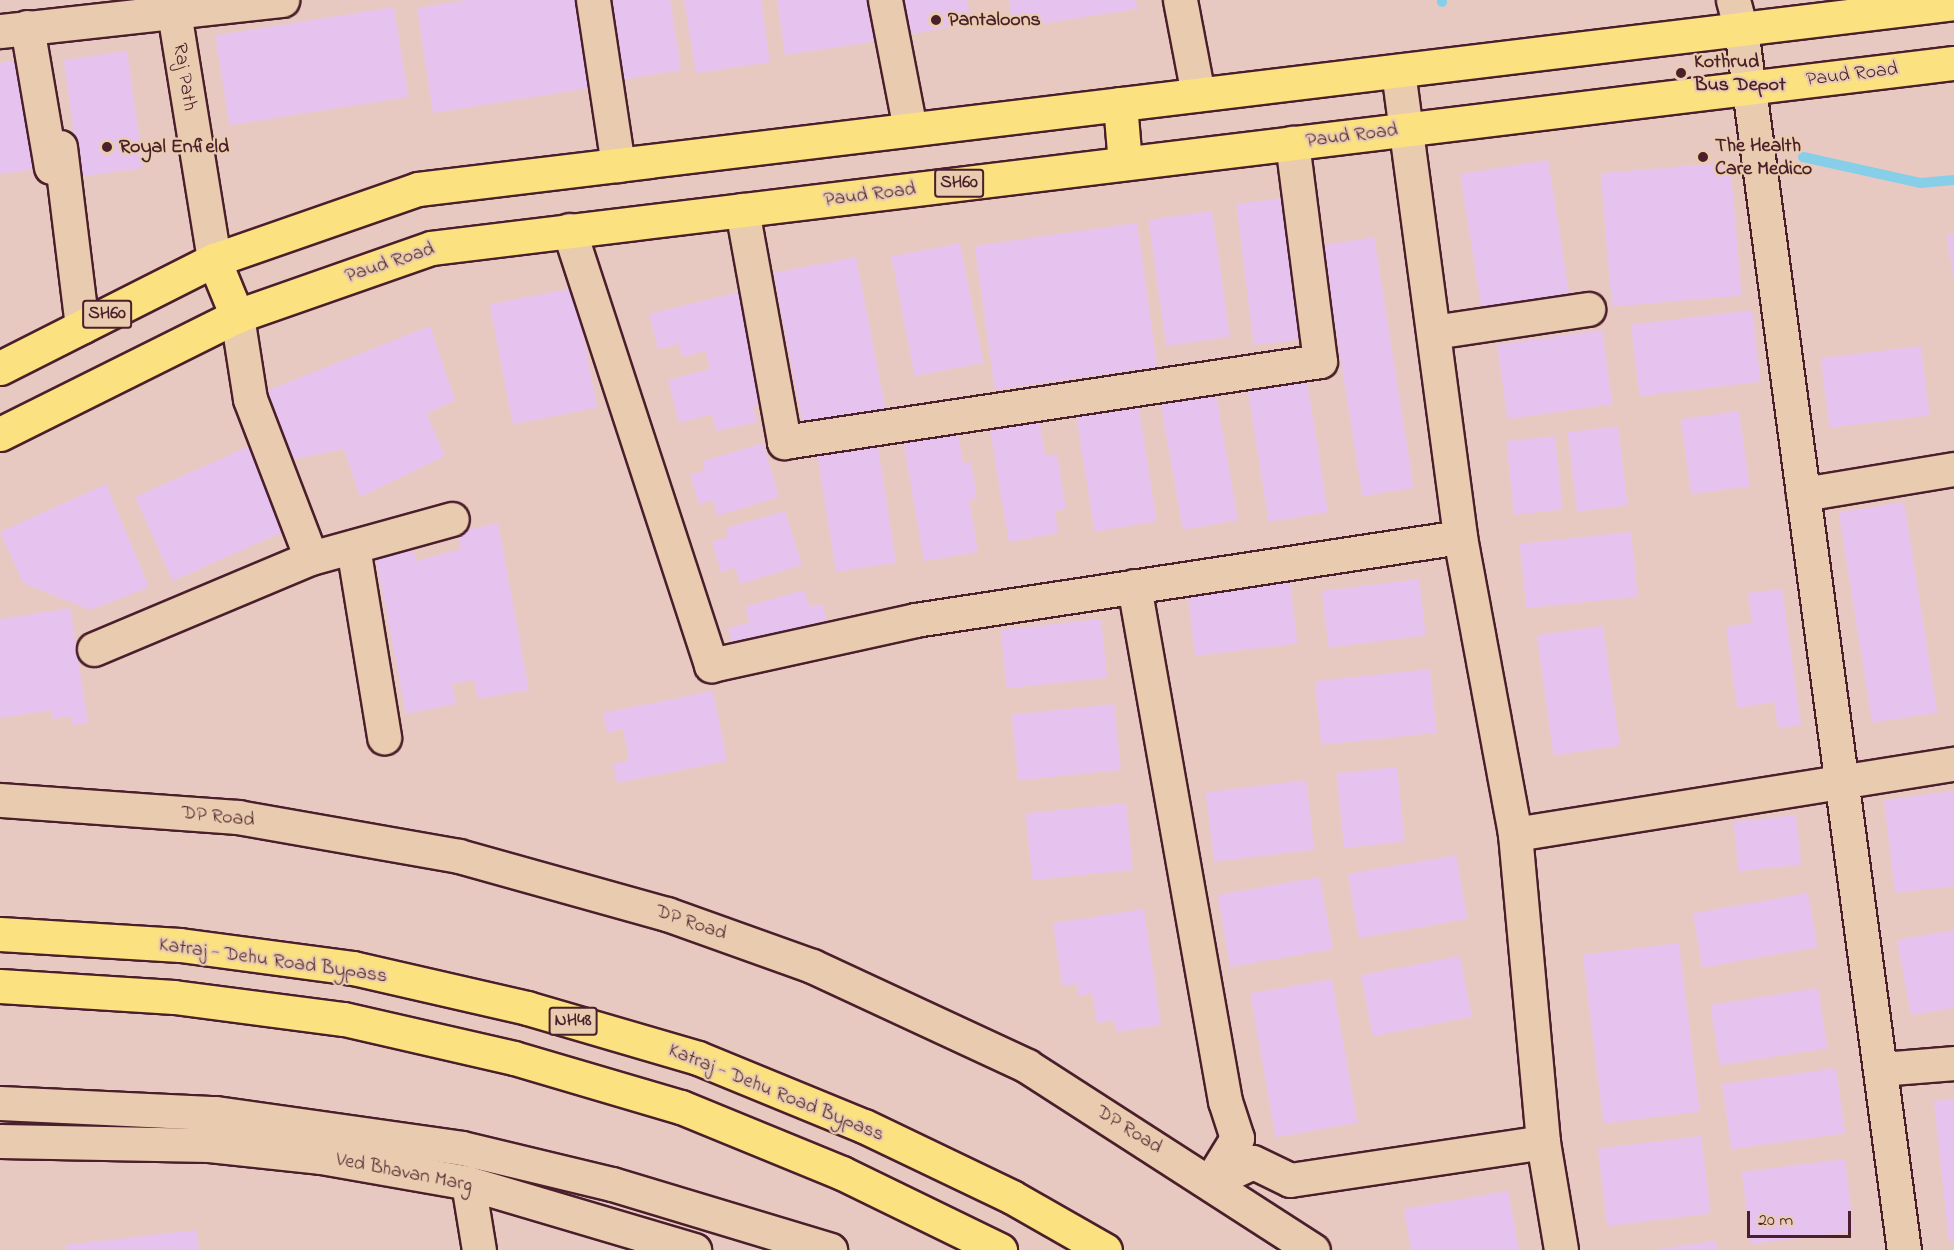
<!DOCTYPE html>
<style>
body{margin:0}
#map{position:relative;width:1954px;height:1250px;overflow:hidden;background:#e8c9c2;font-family:"Indie Flower",sans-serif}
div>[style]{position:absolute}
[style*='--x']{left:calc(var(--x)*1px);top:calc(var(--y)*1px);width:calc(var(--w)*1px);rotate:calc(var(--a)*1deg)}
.stream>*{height:10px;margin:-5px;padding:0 5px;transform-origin:5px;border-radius:5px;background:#87cfe8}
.building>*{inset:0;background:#e6c3ef;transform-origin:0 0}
.roads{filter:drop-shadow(2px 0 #4a1f2b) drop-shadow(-2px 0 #4a1f2b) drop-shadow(0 2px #4a1f2b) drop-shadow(0 -2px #4a1f2b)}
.minor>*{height:33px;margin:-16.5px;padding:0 16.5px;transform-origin:16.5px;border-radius:16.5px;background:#e9ccaf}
.major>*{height:33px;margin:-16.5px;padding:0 16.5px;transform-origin:16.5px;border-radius:16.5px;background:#fbe180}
.highway>*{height:33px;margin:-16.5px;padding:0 16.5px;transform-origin:16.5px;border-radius:16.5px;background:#fbe180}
.dots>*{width:16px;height:16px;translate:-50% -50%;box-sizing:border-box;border:3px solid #e9ccaf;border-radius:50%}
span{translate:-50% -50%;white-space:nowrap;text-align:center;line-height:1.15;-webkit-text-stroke:4.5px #e9ccaf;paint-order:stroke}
.shield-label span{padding:2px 4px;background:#e9ccaf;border:2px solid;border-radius:4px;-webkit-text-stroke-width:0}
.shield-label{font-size:18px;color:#4a1f2b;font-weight:700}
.poi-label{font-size:20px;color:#4a1f2b;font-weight:700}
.left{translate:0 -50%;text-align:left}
.street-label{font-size:20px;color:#4a1f2b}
.scale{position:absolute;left:1747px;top:1211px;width:104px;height:27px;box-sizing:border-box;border:3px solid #4a1f2b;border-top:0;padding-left:8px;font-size:18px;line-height:21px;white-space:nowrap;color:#4a1f2b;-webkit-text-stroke:4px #e9ccaf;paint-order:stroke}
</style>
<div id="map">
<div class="stream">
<div style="--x:1442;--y:0;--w:2;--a:90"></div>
<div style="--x:1803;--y:157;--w:120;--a:12.5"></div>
<div style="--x:1920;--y:183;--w:34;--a:-5"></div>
</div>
<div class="building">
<div style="clip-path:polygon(467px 0,583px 0,596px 87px,433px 113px,417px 8px)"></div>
<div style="clip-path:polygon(603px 0,670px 0,681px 70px,615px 81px)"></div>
<div style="clip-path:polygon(684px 0,761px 0,770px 62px,696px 73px)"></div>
<div style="clip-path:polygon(777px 0,871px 0,877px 41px,785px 55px)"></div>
<div style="clip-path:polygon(895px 0,967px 0,971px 23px,902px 36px)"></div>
<div style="clip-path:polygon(1009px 0,1136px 0,1137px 9px,1013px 28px)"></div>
<div style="left:394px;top:7px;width:91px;height:181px;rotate:81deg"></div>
<div style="left:127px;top:51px;width:118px;height:64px;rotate:82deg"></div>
<div style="clip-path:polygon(27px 59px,43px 168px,0 174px,0 63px)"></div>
<div style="left:1548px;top:160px;width:137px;height:89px;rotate:81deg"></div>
<div style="left:1730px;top:162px;width:134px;height:130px;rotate:85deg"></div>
<div style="left:1293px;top:197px;width:142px;height:57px;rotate:83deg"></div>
<div style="left:1212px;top:211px;width:127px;height:64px;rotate:82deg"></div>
<div style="left:1137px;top:223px;width:145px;height:164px;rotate:82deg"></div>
<div style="clip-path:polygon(1954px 234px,1954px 277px,1953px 277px,1947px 235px)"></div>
<div style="left:1374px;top:237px;width:254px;height:52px;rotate:81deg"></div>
<div style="left:960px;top:243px;width:122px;height:70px;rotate:79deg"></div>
<div style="left:856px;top:257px;width:154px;height:84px;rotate:79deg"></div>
<div style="left:574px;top:288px;width:122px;height:86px;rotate:79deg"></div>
<div style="clip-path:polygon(743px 291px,770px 403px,753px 407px,757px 422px,716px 431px,712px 414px,679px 423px,668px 380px,710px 369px,705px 351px,682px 357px,679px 344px,658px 349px,649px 314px)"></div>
<div style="left:1752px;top:310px;width:72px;height:122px;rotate:83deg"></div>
<div style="clip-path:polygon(430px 326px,455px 400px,427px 414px,445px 456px,360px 497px,344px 449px,288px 460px,261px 393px)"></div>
<div style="left:1602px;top:330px;width:75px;height:106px;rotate:82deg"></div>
<div style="left:1921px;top:346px;width:70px;height:101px;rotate:83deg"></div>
<div style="left:1307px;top:380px;width:134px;height:60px;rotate:81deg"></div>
<div style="left:1216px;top:395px;width:127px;height:56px;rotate:80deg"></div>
<div style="left:1138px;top:403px;width:120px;height:63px;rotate:81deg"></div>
<div style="left:1739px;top:411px;width:76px;height:59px;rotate:82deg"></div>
<div style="clip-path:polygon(1040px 422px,1045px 456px,1057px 454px,1066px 509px,1055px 511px,1058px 533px,1009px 542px,990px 431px)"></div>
<div style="left:1618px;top:426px;width:80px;height:51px;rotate:83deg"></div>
<div style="clip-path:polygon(957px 429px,963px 463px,971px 462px,977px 498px,969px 499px,978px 552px,924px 561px,903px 439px)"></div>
<div style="left:876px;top:435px;width:129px;height:61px;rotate:81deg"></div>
<div style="left:1555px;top:436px;width:74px;height:49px;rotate:84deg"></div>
<div style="clip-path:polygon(763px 443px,779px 497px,717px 516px,713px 500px,699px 504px,690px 475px,705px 470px,703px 461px)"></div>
<div style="left:254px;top:444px;width:92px;height:130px;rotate:66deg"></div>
<div style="clip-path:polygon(106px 484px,149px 587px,90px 610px,23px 583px,0 532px)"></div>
<div style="left:1904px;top:502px;width:213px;height:66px;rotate:81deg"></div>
<div style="clip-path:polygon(785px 511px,802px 565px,740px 584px,735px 568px,721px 572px,712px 542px,728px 537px,726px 528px)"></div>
<div style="clip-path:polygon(498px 523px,529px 690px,478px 699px,474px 680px,452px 684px,456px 704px,406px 714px,374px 547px,413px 547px,416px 561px,461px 549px,457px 532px)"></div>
<div style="left:1631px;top:532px;width:65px;height:112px;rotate:84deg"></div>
<div style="left:1289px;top:574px;width:70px;height:103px;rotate:83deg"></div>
<div style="left:1419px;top:579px;width:57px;height:98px;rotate:83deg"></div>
<div style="clip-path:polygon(1782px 589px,1801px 725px,1778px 728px,1774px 702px,1737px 708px,1726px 627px,1752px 623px,1748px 593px)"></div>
<div style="clip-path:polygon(804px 590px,810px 607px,822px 604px,827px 620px,733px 647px,728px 628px,750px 622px,745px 607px)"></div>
<div style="clip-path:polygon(70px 608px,88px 723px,72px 725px,71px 716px,53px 719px,51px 710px,0 718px,0 619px)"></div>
<div style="left:1101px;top:619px;width:59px;height:101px;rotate:84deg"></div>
<div style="left:1603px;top:626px;width:121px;height:67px;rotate:82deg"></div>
<div style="left:1430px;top:669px;width:64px;height:116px;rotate:84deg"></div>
<div style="clip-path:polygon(713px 691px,727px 761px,617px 783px,613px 764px,629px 760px,623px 729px,607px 733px,603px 713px)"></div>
<div style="left:1114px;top:704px;width:66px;height:103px;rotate:84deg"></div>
<div style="left:1397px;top:767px;width:75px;height:61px;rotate:84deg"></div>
<div style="left:1306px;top:780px;width:70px;height:101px;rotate:83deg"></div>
<div style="clip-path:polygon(1954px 791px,1954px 886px,1895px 893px,1884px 800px)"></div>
<div style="left:1126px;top:803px;width:67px;height:101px;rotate:84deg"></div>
<div style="left:1796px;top:815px;width:50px;height:63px;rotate:84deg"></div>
<div style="left:1456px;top:855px;width:65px;height:110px;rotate:80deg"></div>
<div style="left:1320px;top:877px;width:73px;height:104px;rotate:80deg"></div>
<div style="left:1808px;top:893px;width:55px;height:117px;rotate:80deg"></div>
<div style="clip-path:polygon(1144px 909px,1161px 1025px,1116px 1032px,1114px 1020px,1097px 1023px,1092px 993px,1078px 996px,1077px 984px,1062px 986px,1053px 923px)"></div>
<div style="clip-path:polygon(1954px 930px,1954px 1008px,1911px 1015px,1897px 940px)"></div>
<div style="left:1679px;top:943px;width:170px;height:97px;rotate:83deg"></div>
<div style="left:1460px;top:956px;width:62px;height:101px;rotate:79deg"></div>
<div style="left:1332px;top:979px;width:146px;height:83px;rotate:80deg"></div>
<div style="left:1818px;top:988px;width:61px;height:109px;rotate:81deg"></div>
<div style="left:1836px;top:1068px;width:66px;height:115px;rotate:82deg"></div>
<div style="clip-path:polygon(1954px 1099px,1954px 1242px,1949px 1242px,1934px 1101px)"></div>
<div style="left:1701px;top:1136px;width:78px;height:104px;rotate:83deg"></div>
<div style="left:1845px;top:1159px;width:73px;height:104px;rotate:83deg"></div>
<div style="clip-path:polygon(1508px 1191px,1519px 1250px,1411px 1250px,1404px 1209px)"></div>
<div style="clip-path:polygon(196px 1230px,199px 1250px,67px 1250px,66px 1245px)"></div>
<div style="clip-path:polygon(1716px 1241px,1717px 1250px,1657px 1250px,1657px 1249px)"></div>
</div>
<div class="roads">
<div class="minor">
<div style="--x:172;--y:0;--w:263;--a:80.8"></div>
<div style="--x:593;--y:0;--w:167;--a:81.4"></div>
<div style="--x:885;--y:0;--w:131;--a:79"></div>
<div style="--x:1180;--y:0;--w:96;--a:79.2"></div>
<div style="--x:1733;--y:0;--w:30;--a:75"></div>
<div style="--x:1741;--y:29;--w:1232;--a:82.4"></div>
<div style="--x:27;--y:27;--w:142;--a:80.3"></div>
<div style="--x:0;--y:31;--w:284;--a:-6.3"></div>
<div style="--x:1398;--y:71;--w:470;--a:82.4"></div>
<div style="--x:1460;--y:537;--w:302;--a:79.5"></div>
<div style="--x:1515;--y:834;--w:309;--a:84.8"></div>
<div style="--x:1543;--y:1142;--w:109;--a:80.5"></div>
<div style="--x:60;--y:147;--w:181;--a:83"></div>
<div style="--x:742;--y:210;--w:236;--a:79.7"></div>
<div style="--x:784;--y:442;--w:542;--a:-8.59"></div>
<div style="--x:1320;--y:361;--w:220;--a:-97.3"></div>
<div style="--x:569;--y:230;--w:458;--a:71.9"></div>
<div style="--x:711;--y:665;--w:209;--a:-12.4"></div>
<div style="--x:915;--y:620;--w:551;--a:-8.66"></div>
<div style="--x:237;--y:316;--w:84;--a:81.1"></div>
<div style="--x:250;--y:399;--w:170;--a:69"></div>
<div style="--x:1434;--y:332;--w:156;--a:-8.5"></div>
<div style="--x:1803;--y:494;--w:153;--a:-9.4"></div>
<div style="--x:353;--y:547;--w:193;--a:80.7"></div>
<div style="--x:1134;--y:586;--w:523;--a:79.98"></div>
<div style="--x:1225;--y:1101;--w:39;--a:72"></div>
<div style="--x:1237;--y:1138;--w:52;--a:121.5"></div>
<div style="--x:1210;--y:1182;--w:47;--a:-24.9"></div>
<div style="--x:1253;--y:1162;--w:41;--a:25.9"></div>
<div style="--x:1290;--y:1180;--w:256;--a:-8.5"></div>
<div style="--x:94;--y:649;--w:235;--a:-22.8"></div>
<div style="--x:311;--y:558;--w:146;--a:-15.5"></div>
<div style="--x:0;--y:800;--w:239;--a:4.1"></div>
<div style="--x:238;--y:817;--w:224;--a:10"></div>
<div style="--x:459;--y:856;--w:216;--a:15.6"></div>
<div style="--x:667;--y:914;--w:154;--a:19.7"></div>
<div style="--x:812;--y:966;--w:237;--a:24.9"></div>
<div style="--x:1027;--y:1066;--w:340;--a:32.8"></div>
<div style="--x:1515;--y:834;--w:445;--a:-9.1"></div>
<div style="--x:1880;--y:1069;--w:74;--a:-4.6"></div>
<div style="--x:0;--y:1103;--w:216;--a:2.7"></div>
<div style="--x:216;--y:1113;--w:248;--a:8.1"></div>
<div style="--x:462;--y:1148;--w:154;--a:13.5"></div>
<div style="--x:612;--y:1184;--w:228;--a:16.8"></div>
<div style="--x:0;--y:1141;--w:209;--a:1.1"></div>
<div style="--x:209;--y:1145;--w:113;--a:6.1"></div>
<div style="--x:321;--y:1157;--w:149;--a:10"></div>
<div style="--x:468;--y:1183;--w:236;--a:16.5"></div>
<div style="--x:468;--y:1183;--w:68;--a:80.7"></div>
</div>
<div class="major">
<div style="--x:1120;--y:104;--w:59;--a:85.2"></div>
<div style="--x:214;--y:260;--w:61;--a:67.7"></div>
<div style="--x:0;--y:368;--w:240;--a:-26.8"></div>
<div style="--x:214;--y:260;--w:216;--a:-19.2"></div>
<div style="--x:418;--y:189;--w:1547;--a:-6.9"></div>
<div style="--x:0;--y:434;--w:265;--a:-26.5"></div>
<div style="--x:237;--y:316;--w:206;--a:-19.3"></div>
<div style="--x:431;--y:248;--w:1534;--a:-6.93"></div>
</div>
<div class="highway">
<div style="--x:0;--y:934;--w:180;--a:3.5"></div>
<div style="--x:180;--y:945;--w:175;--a:7.6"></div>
<div style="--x:353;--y:968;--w:179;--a:12.9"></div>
<div style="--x:527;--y:1008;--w:178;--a:16.3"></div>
<div style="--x:698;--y:1058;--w:179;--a:22.3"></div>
<div style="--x:864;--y:1126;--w:164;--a:25.6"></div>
<div style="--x:1012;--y:1197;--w:107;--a:29.7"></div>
<div style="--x:0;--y:986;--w:174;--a:3.6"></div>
<div style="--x:174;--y:997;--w:171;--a:7.4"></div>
<div style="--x:344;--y:1019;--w:174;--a:12.9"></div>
<div style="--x:514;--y:1058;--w:174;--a:16.4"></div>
<div style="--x:681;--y:1107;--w:174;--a:22.3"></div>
<div style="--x:842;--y:1173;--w:176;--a:26"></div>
</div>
</div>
<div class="dots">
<div style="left:936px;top:20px;background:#4a1f2b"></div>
<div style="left:1681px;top:73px;background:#4a1f2b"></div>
<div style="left:107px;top:147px;background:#4a1f2b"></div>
<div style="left:1703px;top:157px;background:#4a1f2b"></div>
</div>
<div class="shield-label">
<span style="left:959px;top:183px">SH60</span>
<span style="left:107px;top:314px">SH60</span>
<span style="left:573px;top:1021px">NH48</span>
</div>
<div class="poi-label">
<span class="left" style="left:948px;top:20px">Pantaloons</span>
<span class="left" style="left:1694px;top:74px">Kothrud<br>Bus Depot</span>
<span class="left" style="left:1715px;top:158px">The Health<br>Care Medico</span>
<span class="left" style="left:119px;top:147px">Royal Enfield</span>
</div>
<div class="street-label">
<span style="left:1852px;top:75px;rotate:-7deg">Paud Road</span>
<span style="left:184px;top:77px;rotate:81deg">Raj Path</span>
<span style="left:1352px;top:136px;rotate:-7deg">Paud Road</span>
<span style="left:870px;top:195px;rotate:-7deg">Paud Road</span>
<span style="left:390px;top:263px;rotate:-18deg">Paud Road</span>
<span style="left:218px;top:817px;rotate:6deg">DP Road</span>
<span style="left:691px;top:923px;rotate:19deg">DP Road</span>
<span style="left:273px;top:961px;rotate:8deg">Katraj - Dehu Road Bypass</span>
<span style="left:776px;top:1093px;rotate:22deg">Katraj - Dehu Road Bypass</span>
<span style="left:1129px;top:1130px;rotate:32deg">DP Road</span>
<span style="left:404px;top:1173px;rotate:11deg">Ved Bhavan Marg</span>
</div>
<div class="scale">20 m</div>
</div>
